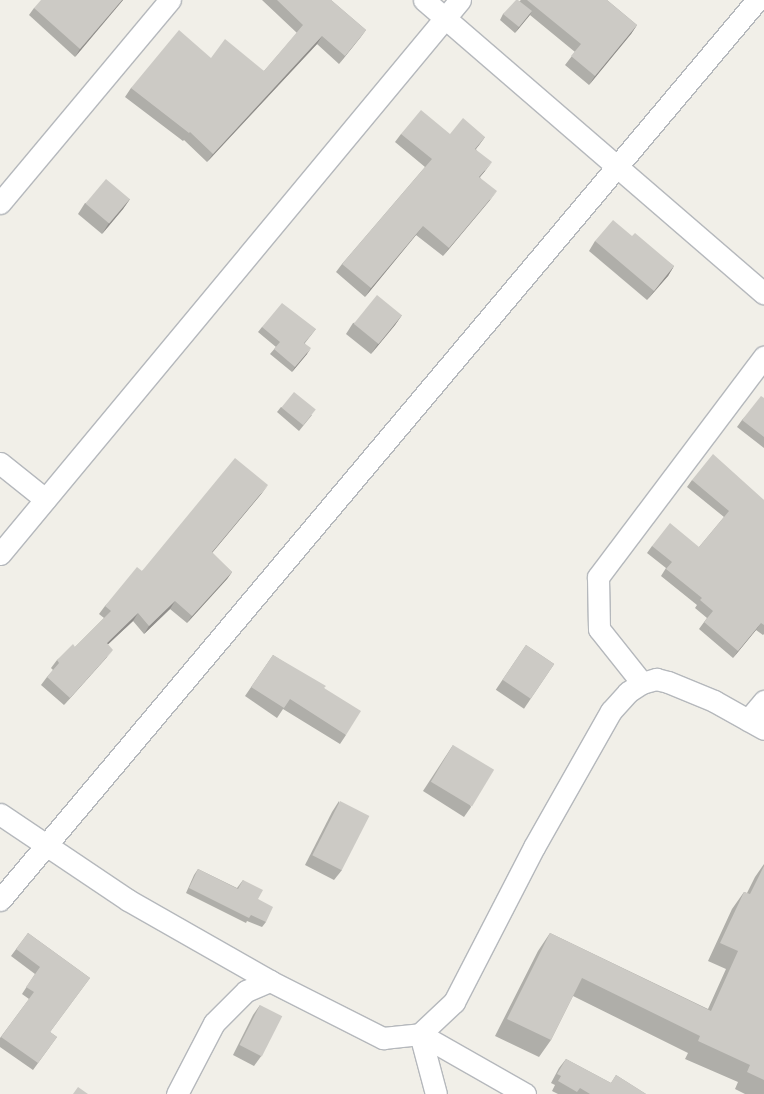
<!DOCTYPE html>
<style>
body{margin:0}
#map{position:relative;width:764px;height:1094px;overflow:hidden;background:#f1efe8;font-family:Rubik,sans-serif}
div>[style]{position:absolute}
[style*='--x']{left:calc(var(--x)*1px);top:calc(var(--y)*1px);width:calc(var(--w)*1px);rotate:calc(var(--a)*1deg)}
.roads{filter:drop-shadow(1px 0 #b5b8bc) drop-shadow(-1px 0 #b5b8bc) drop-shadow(0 1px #b5b8bc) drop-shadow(0 -1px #b5b8bc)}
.street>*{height:21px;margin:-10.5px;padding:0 10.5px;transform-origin:10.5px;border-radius:10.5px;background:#fff}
.wall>*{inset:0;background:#afaea9;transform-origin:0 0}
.shaded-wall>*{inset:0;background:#8f8d8a}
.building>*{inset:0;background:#cccac5;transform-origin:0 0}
span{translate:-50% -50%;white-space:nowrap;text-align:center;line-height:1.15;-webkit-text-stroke:4px #fff;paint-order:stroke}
</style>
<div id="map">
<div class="roads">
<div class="street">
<div style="--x:424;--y:0;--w:449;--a:40.8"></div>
<div style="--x:0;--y:203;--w:265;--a:-50.1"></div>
<div style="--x:0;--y:463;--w:58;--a:38.7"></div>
<div style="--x:0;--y:554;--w:720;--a:-50.3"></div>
<div style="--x:642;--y:683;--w:69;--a:-128.5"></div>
<div style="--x:599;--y:629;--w:52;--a:-91.1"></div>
<div style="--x:598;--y:577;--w:276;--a:-53"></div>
<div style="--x:748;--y:720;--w:25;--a:-50"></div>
<div style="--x:0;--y:814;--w:154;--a:33.9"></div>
<div style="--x:128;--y:900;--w:163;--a:29.7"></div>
<div style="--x:270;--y:981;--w:127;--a:26.8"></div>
<div style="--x:383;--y:1038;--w:37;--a:-6"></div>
<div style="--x:420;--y:1034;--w:121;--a:29.7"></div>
<div style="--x:0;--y:900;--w:1176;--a:-49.93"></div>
<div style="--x:420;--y:1034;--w:47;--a:-43.3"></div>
<div style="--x:454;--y:1002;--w:174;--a:-62.7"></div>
<div style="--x:534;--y:847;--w:156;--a:-60.5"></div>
<div style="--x:611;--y:711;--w:25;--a:-48"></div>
<div style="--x:628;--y:692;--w:17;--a:-33"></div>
<div style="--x:642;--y:683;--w:15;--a:-16"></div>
<div style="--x:656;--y:679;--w:12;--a:14"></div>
<div style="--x:668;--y:682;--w:50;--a:22.4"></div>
<div style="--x:714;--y:701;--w:57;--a:29.2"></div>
<div style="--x:420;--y:1034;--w:62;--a:75.1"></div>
<div style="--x:177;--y:1094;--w:80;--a:-62.5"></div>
<div style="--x:214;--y:1023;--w:45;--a:-45"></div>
<div style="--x:246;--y:991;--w:26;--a:-23"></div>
</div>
</div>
<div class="wall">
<div style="clip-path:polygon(123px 0,75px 57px,29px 15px,34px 8px)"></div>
<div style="clip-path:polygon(262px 0,331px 0,366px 30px,339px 64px,317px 44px,207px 162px,184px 140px,183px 141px,125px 97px,131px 88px,211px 58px,264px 71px,297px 33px)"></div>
<div style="clip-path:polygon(521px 0,607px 0,637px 25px,631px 34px,589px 85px,565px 65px,575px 52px,530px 15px,515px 33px,500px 20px,503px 14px)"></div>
<div style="clip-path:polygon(401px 134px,450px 134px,485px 137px,476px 149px,485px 171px,480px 177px,490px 200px,443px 256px,416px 235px,365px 297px,336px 272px,342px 264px,425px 167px,395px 142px)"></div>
<div style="clip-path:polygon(130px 199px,123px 209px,102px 234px,78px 214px,85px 203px)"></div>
<div style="clip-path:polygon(632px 236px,674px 266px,668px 276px,647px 300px,589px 251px,595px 241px)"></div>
<div style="clip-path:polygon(402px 315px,395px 325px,371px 354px,346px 334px,353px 323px)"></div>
<div style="clip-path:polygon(262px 327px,316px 329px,305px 343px,307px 354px,292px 372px,270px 354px,276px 347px,258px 332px)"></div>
<div style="clip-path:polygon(764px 398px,764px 448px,737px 427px,742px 420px)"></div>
<div style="clip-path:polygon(281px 407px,312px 415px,299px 431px,277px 412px)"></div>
<div style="clip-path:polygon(692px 480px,764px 500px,764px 634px,763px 635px,756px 630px,733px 658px,699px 629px,707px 618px,695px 608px,697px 605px,661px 576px,666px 568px,647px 553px,652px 546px,699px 547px,724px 517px,687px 487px)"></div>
<div style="clip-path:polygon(262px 493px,212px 553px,232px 572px,227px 579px,187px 623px,170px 609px,144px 634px,133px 621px,108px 644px,107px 657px,64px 705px,41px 685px,47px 677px,53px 670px,51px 668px,57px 660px,75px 647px,104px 618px,99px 614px,105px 606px,142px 571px)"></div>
<div style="left:526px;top:645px;width:34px;height:54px;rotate:34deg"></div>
<div style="clip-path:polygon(273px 655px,324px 688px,346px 735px,340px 744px,283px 709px,277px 718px,245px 696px)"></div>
<div style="clip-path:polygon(453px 745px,471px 807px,464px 817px,423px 791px)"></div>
<div style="clip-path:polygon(339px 801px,342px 870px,334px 880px,305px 865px,332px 812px)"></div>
<div style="clip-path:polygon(764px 864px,764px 1094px,745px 1094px,735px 1089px,738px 1082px,685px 1059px,688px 1053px,573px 996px,551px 1040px,539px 1057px,495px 1036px,538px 951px,550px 933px,708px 1009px,726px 969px,708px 961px,732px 909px,744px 892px,747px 893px,755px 877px)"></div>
<div style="clip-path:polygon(198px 869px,237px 888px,243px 880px,258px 899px,266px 922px,262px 927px,247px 921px,246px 923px,186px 893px,194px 875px)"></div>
<div style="clip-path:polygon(28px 933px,90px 978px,50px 1032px,57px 1037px,33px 1070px,0 1047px,0 1038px,29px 999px,22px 994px,35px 974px,11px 956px)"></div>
<div style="clip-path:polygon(260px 1005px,262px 1055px,254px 1066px,233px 1055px,253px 1015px)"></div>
<div style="clip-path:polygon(566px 1059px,611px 1083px,616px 1075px,646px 1094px,558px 1094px,552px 1091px,555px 1085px,551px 1083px,559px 1068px)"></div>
</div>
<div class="shaded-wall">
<div style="clip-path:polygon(122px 0,123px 0,75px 57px,80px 49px)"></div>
<div style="clip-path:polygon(532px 11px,529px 16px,515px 33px,519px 27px)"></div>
<div style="clip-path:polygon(637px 25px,631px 34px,589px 85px,595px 76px)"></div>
<div style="clip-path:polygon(366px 30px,360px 38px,339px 64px,345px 56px)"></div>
<div style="clip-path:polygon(322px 36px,317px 44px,207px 162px,213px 154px)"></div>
<div style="clip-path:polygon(485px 137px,479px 145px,469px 157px,475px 149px)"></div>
<div style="clip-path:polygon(492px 162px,485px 171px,473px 185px,479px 177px)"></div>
<div style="clip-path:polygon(497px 191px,490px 200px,443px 256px,449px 248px)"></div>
<div style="clip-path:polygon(130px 199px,123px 209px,102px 234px,109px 223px)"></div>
<div style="clip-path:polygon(423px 226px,416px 235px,365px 297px,371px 288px)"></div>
<div style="clip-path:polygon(674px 266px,668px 276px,647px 300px,654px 291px)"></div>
<div style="clip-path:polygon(402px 315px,395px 325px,371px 354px,378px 344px)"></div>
<div style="clip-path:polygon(311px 348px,307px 354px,292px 372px,295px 367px)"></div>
<div style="clip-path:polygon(268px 485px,262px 493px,206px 560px,212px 552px)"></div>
<div style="clip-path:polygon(232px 572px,227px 579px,187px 623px,192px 616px)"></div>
<div style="clip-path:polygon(175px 601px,170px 609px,144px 634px,149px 626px)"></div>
<div style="clip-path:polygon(138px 613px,133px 621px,101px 651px,107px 643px)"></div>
<div style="clip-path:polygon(761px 623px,756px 630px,733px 658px,738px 651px)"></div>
<div style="clip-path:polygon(113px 650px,107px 657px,64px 705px,70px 698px)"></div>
</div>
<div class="building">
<div style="clip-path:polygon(41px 0,122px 0,80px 49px,34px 8px)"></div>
<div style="clip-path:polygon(277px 0,331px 0,366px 30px,345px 56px,322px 36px,213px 154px,190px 132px,189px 133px,131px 88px,179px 30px,211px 58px,225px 39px,264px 71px,303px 25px)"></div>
<div style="clip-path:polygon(516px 0,518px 0,532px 11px,519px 27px,503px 14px)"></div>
<div style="clip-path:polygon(527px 0,607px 0,637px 25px,595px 76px,571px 56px,581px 44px)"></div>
<div style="clip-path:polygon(421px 110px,450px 134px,463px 118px,485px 137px,475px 149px,492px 162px,479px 177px,497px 191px,449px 248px,423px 226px,371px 288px,342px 264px,432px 159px,401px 134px)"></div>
<div style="left:106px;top:179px;width:31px;height:32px;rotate:40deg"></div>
<div style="clip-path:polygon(613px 220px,632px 236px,635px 233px,674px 266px,654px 291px,595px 241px)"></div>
<div style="left:377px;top:295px;width:32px;height:37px;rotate:39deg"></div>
<div style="clip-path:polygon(282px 303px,316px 329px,304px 343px,311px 348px,295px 367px,274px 349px,280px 342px,262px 327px)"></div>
<div style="left:294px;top:392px;width:28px;height:20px;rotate:39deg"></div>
<div style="clip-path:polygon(761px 396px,764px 398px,764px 437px,742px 420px)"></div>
<div style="clip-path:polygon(713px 454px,764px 500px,764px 625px,761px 623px,738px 651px,704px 622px,713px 611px,700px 600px,702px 598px,666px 569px,672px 562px,652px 546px,670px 523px,699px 547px,729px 511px,692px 480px)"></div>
<div style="clip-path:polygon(235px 458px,268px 485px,212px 552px,232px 572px,192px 616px,175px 601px,149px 626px,138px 613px,107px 643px,113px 650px,70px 698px,47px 677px,59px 663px,57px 660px,73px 644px,75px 647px,111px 611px,105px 606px,137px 567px,142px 571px)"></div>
<div style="left:526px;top:645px;width:34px;height:42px;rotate:34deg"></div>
<div style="clip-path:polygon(273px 655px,326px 686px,324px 688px,361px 711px,346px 735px,290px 699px,284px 708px,251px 687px)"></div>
<div style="left:453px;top:745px;width:48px;height:43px;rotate:31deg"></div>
<div style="left:340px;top:801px;width:33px;height:61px;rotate:27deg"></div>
<div style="clip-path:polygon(764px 866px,764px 1080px,747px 1072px,750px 1065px,698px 1041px,700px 1036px,582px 978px,551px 1040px,507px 1019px,550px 933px,711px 1011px,738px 951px,720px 943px,744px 892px,750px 894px)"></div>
<div style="clip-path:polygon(198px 869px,238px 889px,243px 880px,263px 890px,258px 899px,273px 907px,266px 922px,251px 915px,249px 918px,189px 888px)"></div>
<div style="clip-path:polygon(28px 933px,90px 978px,50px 1032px,57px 1037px,38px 1063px,1px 1037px,34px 992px,26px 987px,40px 967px,16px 949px)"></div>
<div style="left:260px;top:1005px;width:25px;height:45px;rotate:27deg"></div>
<div style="clip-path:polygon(566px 1059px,611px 1083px,616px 1075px,646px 1094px,590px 1094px,580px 1088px,577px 1092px,558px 1081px,561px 1076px,557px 1074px)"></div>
<div style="clip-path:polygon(78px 1087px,88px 1094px,73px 1094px)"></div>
</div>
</div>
